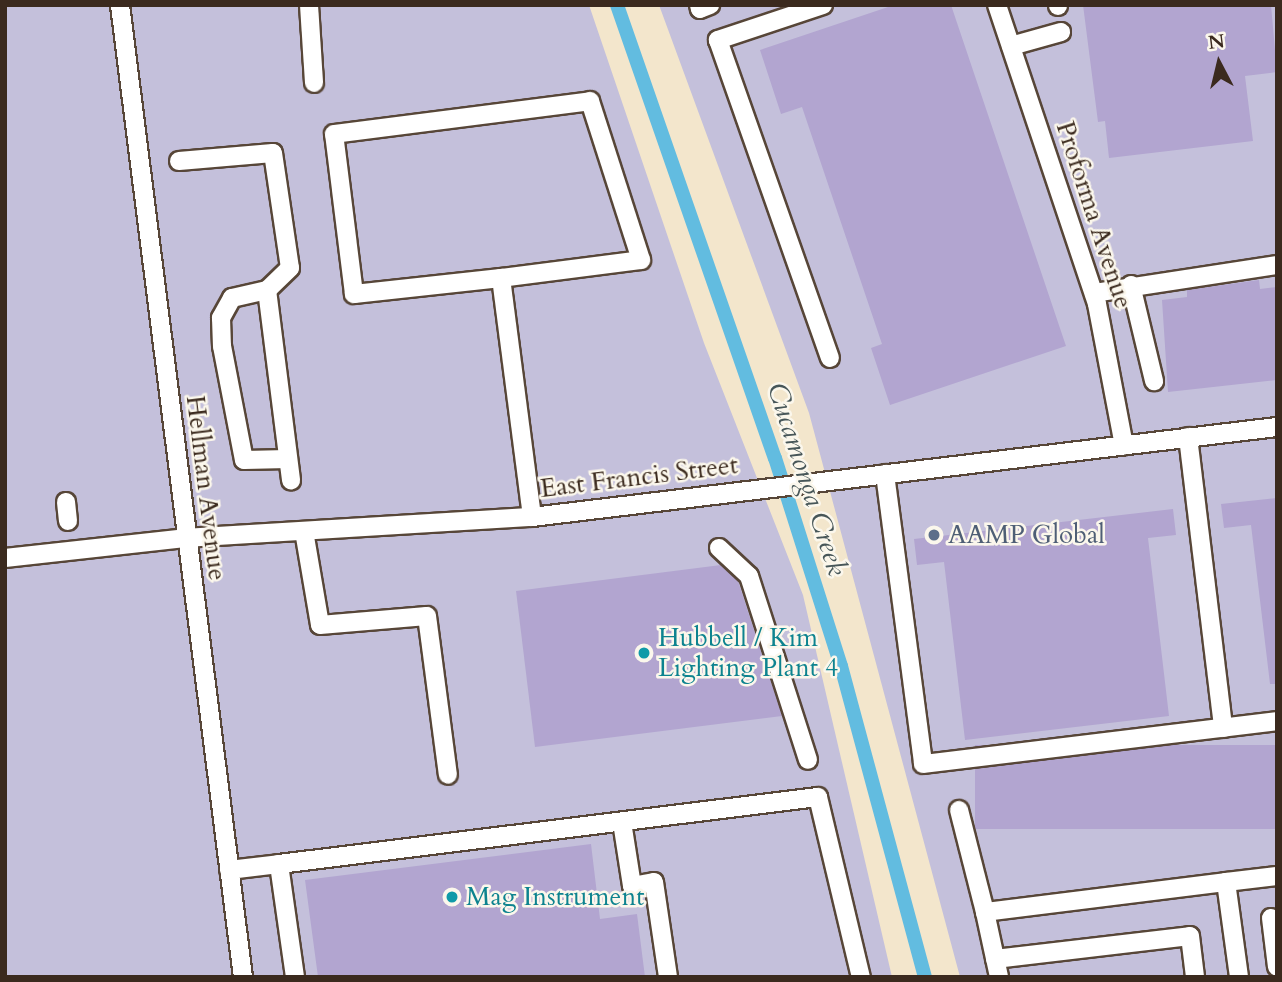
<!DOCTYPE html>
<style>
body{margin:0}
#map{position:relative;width:1282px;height:982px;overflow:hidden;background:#f3e6cc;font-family:Cardo,serif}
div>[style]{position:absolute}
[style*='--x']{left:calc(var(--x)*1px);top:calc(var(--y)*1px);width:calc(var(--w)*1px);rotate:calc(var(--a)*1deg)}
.industrial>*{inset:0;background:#c4c0db}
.canal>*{height:14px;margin:-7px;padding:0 7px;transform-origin:7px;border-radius:7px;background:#62bce0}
.building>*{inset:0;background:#b2a5d0;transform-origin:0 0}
.roads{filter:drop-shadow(2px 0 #574638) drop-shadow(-2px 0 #574638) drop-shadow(0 2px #574638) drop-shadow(0 -2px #574638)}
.minor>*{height:18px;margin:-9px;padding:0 9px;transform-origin:9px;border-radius:9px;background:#fff}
.dots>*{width:19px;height:19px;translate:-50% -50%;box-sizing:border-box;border:4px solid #fbf7ec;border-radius:50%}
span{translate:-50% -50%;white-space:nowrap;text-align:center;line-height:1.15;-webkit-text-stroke:5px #fbf7ec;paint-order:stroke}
.street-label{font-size:26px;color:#3b2a1e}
.service-label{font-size:26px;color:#4e5e75}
.left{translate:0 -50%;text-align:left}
.culture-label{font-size:26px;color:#0d838f}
.water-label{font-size:28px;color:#475658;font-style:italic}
.frame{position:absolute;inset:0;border:7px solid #3b2a1e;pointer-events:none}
.north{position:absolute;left:1184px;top:28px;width:70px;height:70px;-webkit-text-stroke:5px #fbf7ec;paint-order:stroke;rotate:353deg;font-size:19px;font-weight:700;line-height:28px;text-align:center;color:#3b2a1e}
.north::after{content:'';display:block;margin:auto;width:24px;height:32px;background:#3b2a1e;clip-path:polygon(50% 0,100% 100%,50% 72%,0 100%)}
</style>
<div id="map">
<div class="industrial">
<div style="clip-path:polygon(5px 5px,589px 5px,704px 343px,803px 595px,892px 977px,5px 977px)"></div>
<div style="clip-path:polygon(659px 5px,1277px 5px,1277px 977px,960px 977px,809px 413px)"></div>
</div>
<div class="canal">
<div style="--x:617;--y:5;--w:480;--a:70.8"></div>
<div style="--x:775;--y:458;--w:218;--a:72.4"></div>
<div style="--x:841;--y:666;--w:322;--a:74.9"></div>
</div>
<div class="building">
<div style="clip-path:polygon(894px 5px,951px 5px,1066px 346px,890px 405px,871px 348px,882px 344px,802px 107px,781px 114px,760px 50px)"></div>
<div style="clip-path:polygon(1083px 5px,1271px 5px,1277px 72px,1245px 76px,1253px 141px,1109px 158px,1105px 121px,1098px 122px)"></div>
<div style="clip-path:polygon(1259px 280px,1260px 289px,1277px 287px,1277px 380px,1168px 392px,1162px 300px,1187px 297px,1187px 290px)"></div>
<div style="clip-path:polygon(1277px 498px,1277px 684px,1270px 684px,1251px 525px,1224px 528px,1221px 504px)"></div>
<div style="clip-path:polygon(1173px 509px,1176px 535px,1148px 538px,1169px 716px,965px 740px,944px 562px,917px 565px,914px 539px)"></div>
<div style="clip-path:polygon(721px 565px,738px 581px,782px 716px,535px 747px,516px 591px)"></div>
<div style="left:1277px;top:745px;width:84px;height:302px;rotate:90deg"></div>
<div style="clip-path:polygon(591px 844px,600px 919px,637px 914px,645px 977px,318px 977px,305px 880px)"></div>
</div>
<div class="roads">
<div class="minor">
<div style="--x:120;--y:5;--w:980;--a:82.79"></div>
<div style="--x:309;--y:5;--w:78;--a:86.3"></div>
<div style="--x:699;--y:5;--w:4;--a:76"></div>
<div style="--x:700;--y:9;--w:11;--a:-22"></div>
<div style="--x:823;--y:5;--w:111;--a:161.6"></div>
<div style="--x:718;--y:40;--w:337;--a:70.6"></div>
<div style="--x:997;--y:5;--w:315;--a:71.5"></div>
<div style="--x:1097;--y:304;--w:144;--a:79.2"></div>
<div style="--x:1058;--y:5;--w:1;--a:90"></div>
<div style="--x:1011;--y:46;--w:52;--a:-15.6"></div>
<div style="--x:179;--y:161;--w:94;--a:-4.9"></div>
<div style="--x:273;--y:153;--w:116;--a:81.6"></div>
<div style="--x:290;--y:268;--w:32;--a:136"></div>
<div style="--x:267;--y:290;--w:36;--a:167"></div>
<div style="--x:232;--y:298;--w:23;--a:119"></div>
<div style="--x:221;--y:318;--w:28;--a:88"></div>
<div style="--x:222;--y:346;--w:116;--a:79.1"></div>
<div style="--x:244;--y:460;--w:44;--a:-1.3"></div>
<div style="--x:501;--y:278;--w:148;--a:173.8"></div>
<div style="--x:354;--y:294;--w:161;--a:-97.1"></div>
<div style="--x:334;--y:134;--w:258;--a:-7.3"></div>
<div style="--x:590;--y:101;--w:167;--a:72.2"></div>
<div style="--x:641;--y:260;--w:141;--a:172.7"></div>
<div style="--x:501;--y:278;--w:241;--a:82.6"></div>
<div style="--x:1131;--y:285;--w:99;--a:76.5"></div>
<div style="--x:267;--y:290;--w:192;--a:82.8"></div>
<div style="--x:1094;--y:293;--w:185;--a:-8.7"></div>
<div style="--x:1188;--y:437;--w:293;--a:83.1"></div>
<div style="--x:885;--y:474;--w:292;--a:82.5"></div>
<div style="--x:923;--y:764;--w:357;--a:-6.9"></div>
<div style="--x:66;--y:502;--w:19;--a:84"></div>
<div style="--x:304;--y:531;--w:95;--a:80.3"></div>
<div style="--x:320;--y:625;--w:107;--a:-4.8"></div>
<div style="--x:427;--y:616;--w:160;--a:82.5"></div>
<div style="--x:719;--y:548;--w:41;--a:43"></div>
<div style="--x:749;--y:576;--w:193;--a:72.2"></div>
<div style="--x:5;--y:558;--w:181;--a:-6.3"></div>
<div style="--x:185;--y:538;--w:348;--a:-3.5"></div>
<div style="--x:532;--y:517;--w:750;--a:-6.89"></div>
<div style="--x:959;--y:810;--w:105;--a:75.7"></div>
<div style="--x:985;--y:912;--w:243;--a:-7.1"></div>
<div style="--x:1226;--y:882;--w:96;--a:82.2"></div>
<div style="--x:622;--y:822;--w:65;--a:81.1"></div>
<div style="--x:632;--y:886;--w:22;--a:-10"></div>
<div style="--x:654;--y:882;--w:96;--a:81.6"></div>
<div style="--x:229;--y:870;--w:50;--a:-6.8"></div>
<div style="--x:1226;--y:882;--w:51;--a:-6.7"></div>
<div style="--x:985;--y:912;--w:66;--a:77.8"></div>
<div style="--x:1271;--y:918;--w:49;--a:83"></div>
<div style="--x:995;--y:959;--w:196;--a:-6.7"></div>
<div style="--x:1190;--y:936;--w:41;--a:83"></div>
<div style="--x:295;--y:977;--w:114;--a:-98.1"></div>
<div style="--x:279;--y:864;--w:543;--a:-7.09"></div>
<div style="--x:818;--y:797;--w:185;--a:76.6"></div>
</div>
</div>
<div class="dots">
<div style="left:934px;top:535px;background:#5c6f8a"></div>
<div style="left:644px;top:653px;background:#0f9aa8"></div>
<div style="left:452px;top:897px;background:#0f9aa8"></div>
</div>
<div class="street-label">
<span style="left:1094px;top:215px;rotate:72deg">Proforma Avenue</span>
<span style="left:639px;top:477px;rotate:-7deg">East Francis Street</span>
<span style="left:206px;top:488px;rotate:83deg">Hellman Avenue</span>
</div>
<div class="service-label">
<span class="left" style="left:948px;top:535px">AAMP Global</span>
</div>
<div class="culture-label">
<span class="left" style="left:658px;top:653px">Hubbell / Kim<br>Lighting Plant 4</span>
<span class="left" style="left:466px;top:897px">Mag Instrument</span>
</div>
<div class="water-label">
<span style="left:807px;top:479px;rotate:72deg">Cucamonga Creek</span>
</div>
<div class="frame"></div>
<div class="north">N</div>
</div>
